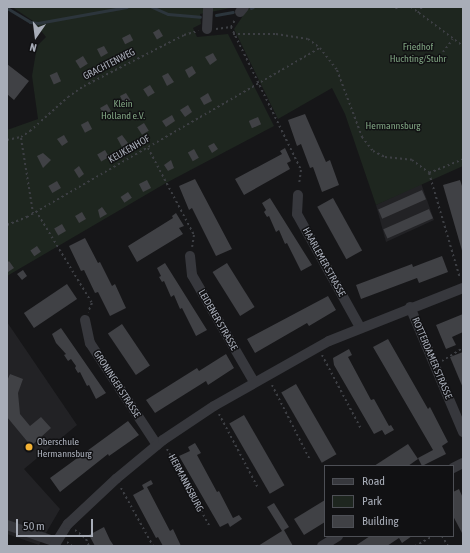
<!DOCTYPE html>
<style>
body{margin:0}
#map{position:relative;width:470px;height:553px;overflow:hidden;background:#161618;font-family:"Asap Condensed",sans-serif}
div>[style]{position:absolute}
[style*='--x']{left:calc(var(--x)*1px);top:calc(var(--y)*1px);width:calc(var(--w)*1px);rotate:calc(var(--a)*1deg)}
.built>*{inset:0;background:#222225}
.green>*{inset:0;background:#1e261f}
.stream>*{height:3px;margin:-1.5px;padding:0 1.5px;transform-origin:1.5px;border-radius:1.5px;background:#2c353c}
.building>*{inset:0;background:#404145;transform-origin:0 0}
.path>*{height:2px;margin-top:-1px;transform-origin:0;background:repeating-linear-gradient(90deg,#3d3f44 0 2px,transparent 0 5px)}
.minor>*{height:10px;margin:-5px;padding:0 5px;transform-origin:5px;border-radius:5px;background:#37383d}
.dots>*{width:11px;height:11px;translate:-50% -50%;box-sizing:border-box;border:2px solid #111113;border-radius:50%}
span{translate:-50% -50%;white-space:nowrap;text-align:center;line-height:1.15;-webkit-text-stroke:3px #111113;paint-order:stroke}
.park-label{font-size:10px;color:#7fa381}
.street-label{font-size:10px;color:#a8adb8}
.poi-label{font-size:10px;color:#a8adb8}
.left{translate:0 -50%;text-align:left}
.frame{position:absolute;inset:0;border:8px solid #a8adb8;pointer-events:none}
.legend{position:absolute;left:324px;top:465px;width:130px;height:72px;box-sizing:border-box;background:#111113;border:1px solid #4d4f55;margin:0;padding:5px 7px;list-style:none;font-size:12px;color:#a8adb8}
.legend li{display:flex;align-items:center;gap:8px;height:20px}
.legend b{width:20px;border:1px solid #4d4f55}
.north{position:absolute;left:16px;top:16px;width:40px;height:40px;-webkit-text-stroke:3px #111113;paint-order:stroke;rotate:194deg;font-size:11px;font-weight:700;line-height:16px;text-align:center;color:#a8adb8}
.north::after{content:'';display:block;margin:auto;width:14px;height:18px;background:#a8adb8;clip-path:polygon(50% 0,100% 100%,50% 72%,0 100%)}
.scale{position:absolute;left:16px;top:519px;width:77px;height:18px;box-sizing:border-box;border:2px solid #a8adb8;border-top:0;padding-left:5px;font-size:12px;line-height:14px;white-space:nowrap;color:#a8adb8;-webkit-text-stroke:3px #111113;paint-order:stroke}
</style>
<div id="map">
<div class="built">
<div style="clip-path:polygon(421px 183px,434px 220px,386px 242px,376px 205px)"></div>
<div style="clip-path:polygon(7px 322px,77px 425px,24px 469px,60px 509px,39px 545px,7px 534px)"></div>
</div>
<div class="green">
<div style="clip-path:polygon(12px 7px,236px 7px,200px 14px,201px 24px,193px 28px,197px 37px,228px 34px,274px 126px,166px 183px,7px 276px,7px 130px,38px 119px,32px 76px,37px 46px,46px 37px,33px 21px)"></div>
<div style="clip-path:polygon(249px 7px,463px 7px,463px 166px,376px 205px,345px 114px,332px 88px,278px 119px,234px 29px)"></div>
</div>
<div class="stream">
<div style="--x:152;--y:7;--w:17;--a:24"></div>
<div style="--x:168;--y:14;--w:32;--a:5"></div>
<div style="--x:7;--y:8;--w:27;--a:31"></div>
<div style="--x:30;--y:22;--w:8;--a:7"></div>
<div style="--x:38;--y:23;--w:90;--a:-10.2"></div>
<div style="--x:251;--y:8;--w:2;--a:-27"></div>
<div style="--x:216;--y:15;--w:17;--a:-10"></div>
</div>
<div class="building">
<div style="left:159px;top:29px;width:8px;height:7px;rotate:60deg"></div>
<div style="left:130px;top:34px;width:7px;height:9px;rotate:63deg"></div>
<div style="clip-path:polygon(104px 46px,108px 53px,101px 57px,97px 49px)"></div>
<div style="clip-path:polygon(213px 53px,217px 60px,210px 65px,205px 57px)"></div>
<div style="left:83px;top:56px;width:9px;height:9px;rotate:58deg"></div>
<div style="clip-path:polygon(7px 64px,29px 81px,14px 100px,7px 94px)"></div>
<div style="clip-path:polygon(192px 66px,196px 73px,189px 78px,185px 70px)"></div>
<div style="left:57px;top:72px;width:10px;height:8px;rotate:66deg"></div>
<div style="clip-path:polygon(168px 73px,174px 82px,167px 86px,162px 76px)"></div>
<div style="left:150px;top:85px;width:9px;height:8px;rotate:58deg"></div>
<div style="clip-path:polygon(126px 93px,131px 101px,124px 104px,120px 96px)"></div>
<div style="clip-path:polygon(208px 93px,212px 101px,204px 105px,200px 98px)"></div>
<div style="left:107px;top:104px;width:8px;height:8px;rotate:60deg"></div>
<div style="clip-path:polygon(188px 105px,192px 112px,185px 117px,180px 110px)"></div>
<div style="clip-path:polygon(305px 114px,326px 162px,330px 160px,339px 185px,322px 192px,313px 167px,310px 168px,301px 144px,297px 146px,288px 120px)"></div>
<div style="clip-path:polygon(172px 115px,175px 121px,166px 127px,162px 121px)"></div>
<div style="left:258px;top:117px;width:8px;height:10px;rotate:67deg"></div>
<div style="left:88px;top:121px;width:9px;height:8px;rotate:63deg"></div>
<div style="left:144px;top:123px;width:9px;height:8px;rotate:58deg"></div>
<div style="clip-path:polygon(64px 135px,68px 142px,62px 146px,57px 139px)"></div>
<div style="clip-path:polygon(122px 135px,128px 143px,122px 147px,117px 138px)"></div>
<div style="clip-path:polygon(214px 143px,218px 149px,212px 153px,208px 146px)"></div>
<div style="clip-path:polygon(285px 148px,291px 161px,287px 163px,290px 169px,244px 195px,235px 179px,282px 154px,280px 151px)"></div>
<div style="left:194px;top:149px;width:10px;height:7px;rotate:61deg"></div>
<div style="left:105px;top:150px;width:8px;height:9px;rotate:60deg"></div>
<div style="clip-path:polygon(43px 153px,51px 160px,43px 168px,37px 156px)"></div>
<div style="clip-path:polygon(171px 160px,174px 168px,168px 171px,164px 165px)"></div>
<div style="clip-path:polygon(79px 166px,84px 174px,79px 178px,74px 170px)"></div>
<div style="clip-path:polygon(195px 179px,232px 249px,216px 256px,192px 208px,189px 210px,179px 186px)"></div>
<div style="left:147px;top:180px;width:9px;height:9px;rotate:63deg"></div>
<div style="clip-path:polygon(460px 180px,463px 189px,463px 254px,443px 185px)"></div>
<div style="left:57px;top:181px;width:8px;height:10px;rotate:60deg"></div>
<div style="left:422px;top:190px;width:10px;height:48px;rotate:66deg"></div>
<div style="left:128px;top:192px;width:7px;height:9px;rotate:56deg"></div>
<div style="clip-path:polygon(270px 198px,312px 265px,301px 271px,287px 243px,285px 244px,279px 230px,276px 232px,269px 216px,267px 217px,264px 212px,266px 210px,262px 203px)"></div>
<div style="left:333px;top:198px;width:60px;height:18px;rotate:61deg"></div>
<div style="clip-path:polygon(102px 207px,107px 214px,100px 218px,98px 210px)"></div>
<div style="left:429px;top:209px;width:10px;height:50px;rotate:66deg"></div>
<div style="left:82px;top:212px;width:8px;height:8px;rotate:60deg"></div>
<div style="clip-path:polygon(176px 213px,184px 226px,179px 228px,183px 234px,137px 262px,128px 246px,173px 218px,172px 216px)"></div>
<div style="left:62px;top:224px;width:8px;height:9px;rotate:60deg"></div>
<div style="clip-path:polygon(85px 238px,98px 263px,100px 262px,112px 286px,115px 284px,126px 308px,110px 316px,98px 292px,95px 293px,84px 270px,81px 271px,69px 246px)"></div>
<div style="left:37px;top:246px;width:7px;height:8px;rotate:56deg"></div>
<div style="clip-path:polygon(442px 256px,448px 272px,419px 283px,417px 278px,361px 299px,356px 285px,412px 264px,413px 267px)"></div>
<div style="clip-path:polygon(9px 261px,14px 268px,8px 272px,7px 263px)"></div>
<div style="clip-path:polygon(165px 263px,207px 330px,196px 336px,182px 308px,180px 309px,174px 295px,171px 297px,164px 281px,162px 282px,159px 277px,161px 276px,157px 268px)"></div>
<div style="left:227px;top:263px;width:52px;height:17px;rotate:58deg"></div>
<div style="clip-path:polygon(23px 270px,27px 276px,22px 280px,17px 274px)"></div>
<div style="left:67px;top:284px;width:18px;height:52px;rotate:56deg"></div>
<div style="clip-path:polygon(328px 296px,336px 310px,309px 326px,307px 323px,255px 353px,247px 339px)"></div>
<div style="clip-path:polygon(463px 314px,463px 332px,452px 337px,456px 345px,446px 349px,436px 325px)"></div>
<div style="left:122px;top:324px;width:50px;height:17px;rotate:56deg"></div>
<div style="clip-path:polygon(61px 328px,106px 393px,96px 399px,89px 385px,87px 386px,80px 372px,78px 373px,75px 368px,76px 366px,71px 359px,68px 361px,64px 355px,66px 354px,56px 343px,52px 334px)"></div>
<div style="clip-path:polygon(388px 339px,428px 409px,430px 407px,448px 442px,442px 446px,446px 454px,422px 466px,418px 458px,433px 450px,373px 347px)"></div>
<div style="clip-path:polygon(349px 349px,352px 355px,348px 357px,371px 400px,374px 399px,389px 426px,391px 425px,394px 430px,385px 435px,382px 430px,374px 434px,334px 365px,333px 358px)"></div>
<div style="clip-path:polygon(463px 352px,463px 388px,450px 357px)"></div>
<div style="clip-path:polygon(226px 354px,234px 368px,208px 385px,206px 381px,155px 413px,146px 400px,197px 368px,199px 371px)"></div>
<div style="clip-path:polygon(10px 374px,23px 379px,18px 393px,20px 414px,30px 426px,41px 417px,51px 428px,31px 446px,7px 417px,7px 381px)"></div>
<div style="left:296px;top:384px;width:81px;height:17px;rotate:60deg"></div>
<div style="left:244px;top:415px;width:81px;height:17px;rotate:60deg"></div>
<div style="clip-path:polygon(128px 421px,139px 435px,109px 456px,108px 454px,60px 492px,50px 478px)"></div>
<div style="clip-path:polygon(195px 443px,201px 453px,197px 455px,217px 492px,219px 491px,233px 518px,239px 515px,242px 519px,230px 527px,228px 523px,220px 527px,179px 456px,190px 451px,188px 447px)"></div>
<div style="clip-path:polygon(408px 444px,418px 459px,408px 466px,374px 466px)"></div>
<div style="clip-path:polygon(151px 480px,153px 484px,147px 487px,170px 531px,173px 529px,181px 546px,163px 546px,158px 537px,156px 538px,133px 495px,144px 489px,142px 485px)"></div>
<div style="clip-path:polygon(459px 489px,463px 498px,462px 533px,453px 516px,453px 492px)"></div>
<div style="clip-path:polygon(325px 500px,325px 522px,304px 535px,294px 519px)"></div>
<div style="clip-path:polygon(274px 503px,289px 527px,284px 530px,293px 546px,258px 546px,282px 531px,267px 507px)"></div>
<div style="clip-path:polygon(104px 527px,110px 540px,114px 546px,95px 546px,89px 535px)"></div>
<div style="clip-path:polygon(370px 536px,412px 536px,402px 543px,399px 538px,387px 546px,355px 546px)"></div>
</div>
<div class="path">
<div style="--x:411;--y:7;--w:65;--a:36.9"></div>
<div style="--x:396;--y:9;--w:2;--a:-63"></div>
<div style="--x:418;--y:13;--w:7;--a:-56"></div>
<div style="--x:231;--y:27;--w:159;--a:63.9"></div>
<div style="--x:301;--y:170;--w:15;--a:98"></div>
<div style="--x:231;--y:27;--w:8;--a:-60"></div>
<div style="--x:216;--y:29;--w:15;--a:-8"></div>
<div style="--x:233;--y:34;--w:43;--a:0"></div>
<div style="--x:276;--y:34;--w:32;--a:9"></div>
<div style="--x:308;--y:39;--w:15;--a:37"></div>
<div style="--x:320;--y:48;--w:28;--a:52"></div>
<div style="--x:337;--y:70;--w:72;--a:69.5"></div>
<div style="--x:362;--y:137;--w:18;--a:52"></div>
<div style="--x:373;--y:151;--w:13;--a:27"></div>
<div style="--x:385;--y:157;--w:27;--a:6"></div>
<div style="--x:412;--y:160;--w:21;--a:37"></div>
<div style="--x:429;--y:173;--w:37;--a:-22"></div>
<div style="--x:443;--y:52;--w:16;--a:-52"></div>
<div style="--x:21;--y:138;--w:76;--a:80.9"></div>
<div style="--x:7;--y:140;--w:14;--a:-12"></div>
<div style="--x:21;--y:137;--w:11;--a:-34"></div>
<div style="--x:30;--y:131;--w:51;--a:-41.8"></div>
<div style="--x:68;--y:97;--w:19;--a:-35"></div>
<div style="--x:84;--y:86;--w:112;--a:-27"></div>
<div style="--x:184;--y:35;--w:15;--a:-16"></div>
<div style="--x:148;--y:148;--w:98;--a:62.1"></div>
<div style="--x:194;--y:235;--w:12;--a:99"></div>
<div style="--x:429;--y:173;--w:109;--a:73.6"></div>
<div style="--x:36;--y:211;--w:108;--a:58.7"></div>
<div style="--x:92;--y:303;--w:10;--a:114"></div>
<div style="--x:7;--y:225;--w:22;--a:-22"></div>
<div style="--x:27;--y:217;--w:338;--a:-30"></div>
<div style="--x:322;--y:355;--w:84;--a:62.2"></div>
<div style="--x:442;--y:361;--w:25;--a:-32"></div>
<div style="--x:272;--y:385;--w:84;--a:63.1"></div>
<div style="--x:219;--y:414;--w:84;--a:62.2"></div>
<div style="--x:167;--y:449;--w:87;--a:61.1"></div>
<div style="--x:121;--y:488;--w:66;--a:61.1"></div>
<div style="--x:75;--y:530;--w:14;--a:39"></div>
<div style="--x:86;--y:539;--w:8;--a:67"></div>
<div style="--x:442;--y:536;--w:12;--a:59"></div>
<div style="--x:67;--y:542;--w:6;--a:39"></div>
<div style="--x:415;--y:546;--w:21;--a:-29"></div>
</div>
<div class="minor">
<div style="--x:240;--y:12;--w:6;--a:-51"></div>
<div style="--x:207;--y:29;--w:22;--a:-87"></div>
<div style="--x:298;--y:195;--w:19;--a:93"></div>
<div style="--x:297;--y:214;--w:129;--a:60.9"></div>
<div style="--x:190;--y:256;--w:19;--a:84"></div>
<div style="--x:192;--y:275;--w:124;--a:59.9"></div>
<div style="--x:410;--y:307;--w:136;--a:67"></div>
<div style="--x:85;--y:320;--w:24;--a:78"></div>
<div style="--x:90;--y:343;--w:122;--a:56.7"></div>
<div style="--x:453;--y:468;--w:11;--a:-27"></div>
<div style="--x:7;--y:525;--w:52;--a:19.1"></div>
<div style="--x:54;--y:546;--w:26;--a:-58"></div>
<div style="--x:68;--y:524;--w:66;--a:-43.2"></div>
<div style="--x:116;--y:479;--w:61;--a:-39.7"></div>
<div style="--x:163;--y:440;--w:61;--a:-33.7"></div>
<div style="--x:214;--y:406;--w:132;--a:-29.5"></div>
<div style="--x:329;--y:341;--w:144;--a:-21.6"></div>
<div style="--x:322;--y:546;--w:19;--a:-32"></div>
</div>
<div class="dots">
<div style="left:29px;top:447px;background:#f2b134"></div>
</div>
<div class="park-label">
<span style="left:418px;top:52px">Friedhof<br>Huchting/Stuhr</span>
<span style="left:123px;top:109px">Klein<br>Holland e.V.</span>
<span style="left:393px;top:126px">Hermannsburg</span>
</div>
<div class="street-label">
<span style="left:109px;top:64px;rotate:-27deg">GRACHTENWEG</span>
<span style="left:129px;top:149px;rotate:-30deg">KEUKENHOF</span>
<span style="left:324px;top:262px;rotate:61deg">HAARLEMER STRASSE</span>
<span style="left:218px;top:320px;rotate:60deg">LEIDENER STRASSE</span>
<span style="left:432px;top:358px;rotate:67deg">ROTTERDAMER STRASSE</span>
<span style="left:117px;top:384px;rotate:57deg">GRONINGER STRASSE</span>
<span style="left:186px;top:483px;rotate:62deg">HERMANNSBURG</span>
</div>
<div class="poi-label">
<span class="left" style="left:37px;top:447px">Oberschule<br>Hermannsburg</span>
</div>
<div class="frame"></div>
<ul class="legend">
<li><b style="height:5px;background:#37383d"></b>Road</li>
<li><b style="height:11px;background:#1e261f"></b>Park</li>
<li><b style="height:11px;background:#404145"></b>Building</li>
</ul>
<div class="north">N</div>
<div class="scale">50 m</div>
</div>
